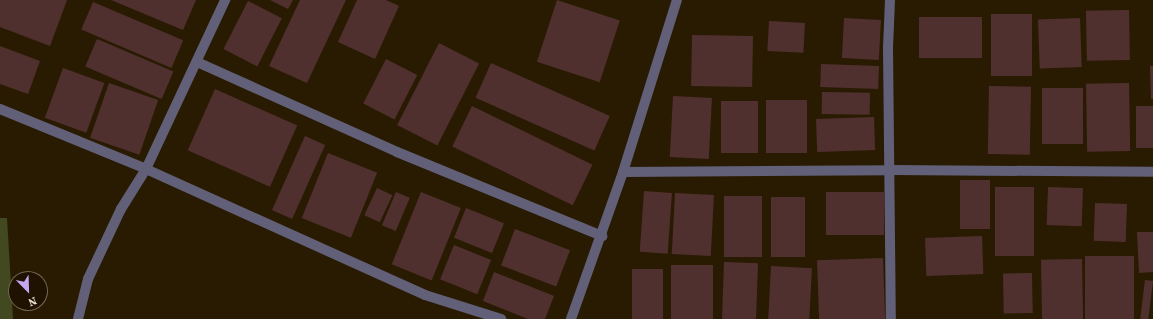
<!DOCTYPE html>
<style>
body{margin:0}
#map{position:relative;width:1153px;height:319px;overflow:hidden;background:#291b01;font-family:"Source Serif 4",serif}
div>[style]{position:absolute}
[style*='--x']{left:calc(var(--x)*1px);top:calc(var(--y)*1px);width:calc(var(--w)*1px);rotate:calc(var(--a)*1deg)}
.green>*{inset:0;background:#424820}
.building>*{inset:0;background:#50302f;transform-origin:0 0}
.service>*{height:10px;margin:-5px;padding:0 5px;transform-origin:5px;border-radius:5px;background:#616078}
.minor>*{height:10px;margin:-5px;padding:0 5px;transform-origin:5px;border-radius:5px;background:#616078}
.tertiary>*{height:10px;margin:-5px;padding:0 5px;transform-origin:5px;border-radius:5px;background:#616078}
span{translate:-50% -50%;white-space:nowrap;text-align:center;line-height:1.15;-webkit-text-stroke:3px #1f1200;paint-order:stroke}
.north{position:absolute;left:8px;top:271px;width:40px;height:40px;box-sizing:border-box;background:#1f1200;border:1px solid #716654;border-radius:50%;rotate:157deg;font-size:11px;font-weight:700;line-height:16px;text-align:center;color:#ece4d3}
.north::after{content:'';display:block;margin:auto;width:14px;height:18px;background:#c6a6f0;clip-path:polygon(50% 0,100% 100%,50% 72%,0 100%)}
</style>
<div id="map">
<div class="green">
<div style="clip-path:polygon(0 218px,7px 218px,13px 319px,0 319px)"></div>
</div>
<div class="building">
<div style="clip-path:polygon(0 0,67px 0,50px 46px,0 27px)"></div>
<div style="clip-path:polygon(111px 0,196px 0,183px 30px)"></div>
<div style="clip-path:polygon(270px 0,293px 0,288px 9px)"></div>
<div style="clip-path:polygon(300px 0,346px 0,307px 83px,269px 66px)"></div>
<div style="clip-path:polygon(357px 0,386px 0,399px 6px,375px 59px,338px 42px)"></div>
<div style="left:557px;top:0;width:66px;height:65px;rotate:18deg"></div>
<div style="left:248px;top:1px;width:38px;height:54px;rotate:27deg"></div>
<div style="left:93px;top:2px;width:98px;height:30px;rotate:23deg"></div>
<div style="left:1129px;top:10px;width:50px;height:43px;rotate:89deg"></div>
<div style="left:1032px;top:14px;width:62px;height:41px;rotate:90deg"></div>
<div style="left:919px;top:17px;width:63px;height:41px"></div>
<div style="left:844px;top:18px;width:37px;height:40px;rotate:3deg"></div>
<div style="left:1080px;top:18px;width:49px;height:42px;rotate:88deg"></div>
<div style="left:769px;top:21px;width:36px;height:30px;rotate:3deg"></div>
<div style="left:692px;top:35px;width:61px;height:51px;rotate:1deg"></div>
<div style="left:97px;top:39px;width:83px;height:30px;rotate:23deg"></div>
<div style="left:439px;top:43px;width:45px;height:92px;rotate:27deg"></div>
<div style="clip-path:polygon(0 46px,40px 61px,28px 94px,0 84px)"></div>
<div style="left:386px;top:59px;width:35px;height:50px;rotate:27deg"></div>
<div style="left:491px;top:63px;width:130px;height:38px;rotate:24deg"></div>
<div style="left:821px;top:64px;width:58px;height:23px;rotate:2deg"></div>
<div style="clip-path:polygon(1150px 66px,1153px 66px,1153px 99px,1151px 99px)"></div>
<div style="left:63px;top:68px;width:44px;height:53px;rotate:20deg"></div>
<div style="left:109px;top:83px;width:52px;height:58px;rotate:19deg"></div>
<div style="left:1129px;top:83px;width:68px;height:43px;rotate:89deg"></div>
<div style="left:989px;top:86px;width:42px;height:68px;rotate:1deg"></div>
<div style="left:1083px;top:88px;width:56px;height:41px;rotate:90deg"></div>
<div style="left:215px;top:89px;width:90px;height:67px;rotate:24deg"></div>
<div style="left:822px;top:92px;width:48px;height:22px;rotate:1deg"></div>
<div style="left:673px;top:96px;width:39px;height:61px;rotate:3deg"></div>
<div style="left:766px;top:100px;width:41px;height:53px"></div>
<div style="left:721px;top:101px;width:37px;height:52px"></div>
<div style="left:472px;top:106px;width:134px;height:45px;rotate:26deg"></div>
<div style="left:1136px;top:106px;width:17px;height:42px"></div>
<div style="left:874px;top:117px;width:33px;height:58px;rotate:88deg"></div>
<div style="left:305px;top:136px;width:22px;height:81px;rotate:24deg"></div>
<div style="left:328px;top:153px;width:53px;height:70px;rotate:22deg"></div>
<div style="left:960px;top:180px;width:30px;height:49px"></div>
<div style="left:995px;top:187px;width:39px;height:69px"></div>
<div style="left:1048px;top:187px;width:35px;height:38px;rotate:2deg"></div>
<div style="left:377px;top:188px;width:17px;height:30px;rotate:25deg"></div>
<div style="left:644px;top:191px;width:28px;height:61px;rotate:4deg"></div>
<div style="left:396px;top:192px;width:15px;height:36px;rotate:23deg"></div>
<div style="left:421px;top:192px;width:43px;height:78px;rotate:22deg"></div>
<div style="left:826px;top:192px;width:58px;height:43px"></div>
<div style="left:675px;top:193px;width:39px;height:61px;rotate:3deg"></div>
<div style="left:724px;top:196px;width:38px;height:61px"></div>
<div style="left:771px;top:197px;width:34px;height:60px"></div>
<div style="left:1127px;top:204px;width:38px;height:32px;rotate:92deg"></div>
<div style="left:466px;top:208px;width:41px;height:32px;rotate:22deg"></div>
<div style="left:515px;top:229px;width:59px;height:39px;rotate:21deg"></div>
<div style="clip-path:polygon(1137px 232px,1153px 232px,1153px 272px,1139px 273px)"></div>
<div style="left:982px;top:236px;width:38px;height:57px;rotate:88deg"></div>
<div style="left:454px;top:245px;width:40px;height:37px;rotate:22deg"></div>
<div style="left:1085px;top:256px;width:49px;height:63px"></div>
<div style="left:883px;top:258px;width:61px;height:66px;rotate:88deg"></div>
<div style="left:1082px;top:259px;width:60px;height:41px;rotate:89deg"></div>
<div style="left:724px;top:262px;width:34px;height:57px;rotate:2deg"></div>
<div style="left:713px;top:265px;width:54px;height:42px;rotate:90deg"></div>
<div style="left:771px;top:266px;width:41px;height:53px;rotate:3deg"></div>
<div style="left:632px;top:269px;width:31px;height:50px"></div>
<div style="clip-path:polygon(494px 272px,554px 296px,545px 319px,528px 319px,483px 301px)"></div>
<div style="left:1032px;top:273px;width:40px;height:29px;rotate:89deg"></div>
<div style="left:1145px;top:280px;width:8px;height:39px;rotate:7deg"></div>
</div>
<div class="service">
<div style="--x:78;--y:319;--w:41;--a:-76"></div>
<div style="--x:88;--y:279;--w:77;--a:-64.8"></div>
<div style="--x:121;--y:209;--w:47;--a:-58"></div>
</div>
<div class="minor">
<div style="--x:890;--y:0;--w:48;--a:92.4"></div>
<div style="--x:888;--y:48;--w:271;--a:89.4"></div>
<div style="--x:197;--y:62;--w:219;--a:24.2"></div>
<div style="--x:397;--y:152;--w:222;--a:22.3"></div>
<div style="--x:146;--y:169;--w:187;--a:-64.9"></div>
<div style="--x:623;--y:172;--w:268;--a:-0.4"></div>
<div style="--x:891;--y:170;--w:262;--a:0.4"></div>
<div style="--x:571;--y:319;--w:156;--a:-70.5"></div>
<div style="--x:623;--y:172;--w:180;--a:-72.6"></div>
</div>
<div class="tertiary">
<div style="--x:0;--y:109;--w:158;--a:22.3"></div>
<div style="--x:146;--y:169;--w:306;--a:24.3"></div>
<div style="--x:425;--y:295;--w:80;--a:17.5"></div>
</div>
<div class="north">N</div>
</div>
